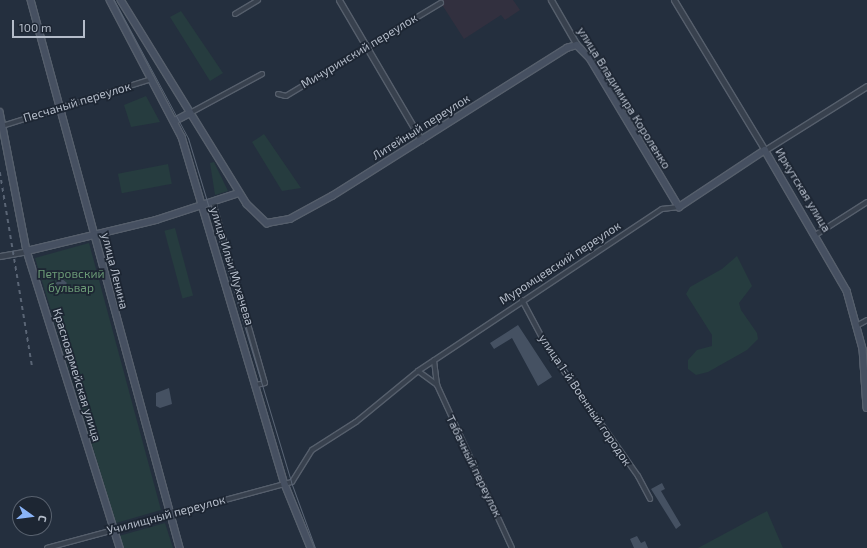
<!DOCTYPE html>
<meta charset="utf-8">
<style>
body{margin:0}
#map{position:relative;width:867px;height:548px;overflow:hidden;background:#242f3e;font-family:"Exo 2",sans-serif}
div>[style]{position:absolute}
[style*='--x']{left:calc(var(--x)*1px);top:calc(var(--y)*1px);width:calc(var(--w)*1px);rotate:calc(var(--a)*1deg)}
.medical>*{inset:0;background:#32303f}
.green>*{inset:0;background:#263c3f;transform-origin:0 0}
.building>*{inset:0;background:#455162}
.roads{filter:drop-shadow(1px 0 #565f6c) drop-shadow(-1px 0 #565f6c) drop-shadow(0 1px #565f6c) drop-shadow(0 -1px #565f6c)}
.minor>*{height:4px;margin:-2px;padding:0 2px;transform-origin:2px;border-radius:2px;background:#38414e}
.tertiary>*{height:5px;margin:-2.5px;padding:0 2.5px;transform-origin:2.5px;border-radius:2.5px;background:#38414e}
.secondary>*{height:5.5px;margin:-2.75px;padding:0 2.75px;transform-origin:2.75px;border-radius:2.75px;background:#465061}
.tram>*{height:1px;margin:-0.5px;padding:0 0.5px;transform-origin:0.5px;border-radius:0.5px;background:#5a6575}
.rail>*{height:1.5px;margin-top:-0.75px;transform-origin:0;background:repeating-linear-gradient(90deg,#5a6575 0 4px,transparent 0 8px)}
span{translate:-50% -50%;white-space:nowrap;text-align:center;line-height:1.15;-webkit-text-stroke:3.5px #1d2633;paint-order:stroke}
.street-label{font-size:12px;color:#b4bcc9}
.park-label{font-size:12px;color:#6b9a76}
.north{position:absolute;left:12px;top:496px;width:40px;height:40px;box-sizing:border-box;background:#1d2633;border:1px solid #59626f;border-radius:50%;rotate:104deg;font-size:11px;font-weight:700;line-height:16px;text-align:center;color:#b4bcc9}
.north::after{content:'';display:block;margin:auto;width:14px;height:18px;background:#8ab4f8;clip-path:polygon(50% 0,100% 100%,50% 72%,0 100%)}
.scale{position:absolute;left:12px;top:20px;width:73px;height:18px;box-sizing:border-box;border:2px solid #b4bcc9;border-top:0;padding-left:5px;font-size:12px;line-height:14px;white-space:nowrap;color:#b4bcc9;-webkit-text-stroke:3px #1d2633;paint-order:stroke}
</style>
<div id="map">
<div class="medical">
<div style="clip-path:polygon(439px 0,513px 0,520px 10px,505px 20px,501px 15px,464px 39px)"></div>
</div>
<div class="green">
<div style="clip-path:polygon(181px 11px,223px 73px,210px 81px,170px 17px)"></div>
<div style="clip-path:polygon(146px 96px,160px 122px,131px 127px,124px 105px)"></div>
<div style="clip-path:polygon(264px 134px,301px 188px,282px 191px,252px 142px)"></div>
<div style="clip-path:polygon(214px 162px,228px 191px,215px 195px,210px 163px)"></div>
<div style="left:168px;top:164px;width:20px;height:51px;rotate:79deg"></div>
<div style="left:175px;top:228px;width:70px;height:11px;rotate:75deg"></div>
<div style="clip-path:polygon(89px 243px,161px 510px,116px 523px,35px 258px)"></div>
<div style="clip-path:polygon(737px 256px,752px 286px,739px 303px,741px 310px,757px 333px,758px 339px,747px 350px,708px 372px,696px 375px,688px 369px,688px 360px,697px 350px,712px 346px,712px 335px,686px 294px,690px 287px,722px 269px)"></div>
<div style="clip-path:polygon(767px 511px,783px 548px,698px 548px)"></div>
<div style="clip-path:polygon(165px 523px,173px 548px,123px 548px,119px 536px)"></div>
</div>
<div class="building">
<div style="clip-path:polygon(61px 278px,67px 283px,61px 290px,55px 284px)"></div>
<div style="clip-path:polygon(518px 325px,552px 377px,538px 386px,512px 338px,494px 349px,490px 343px)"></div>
<div style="clip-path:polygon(169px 388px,172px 404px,160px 408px,156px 406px,156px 393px)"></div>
<div style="clip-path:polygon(662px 483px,665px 489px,661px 491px,681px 525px,676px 529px,651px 489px)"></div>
<div style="clip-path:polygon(637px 536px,641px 543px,645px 541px,648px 548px,634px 548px,630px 539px)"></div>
</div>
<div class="roads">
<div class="minor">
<div style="--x:235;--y:14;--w:27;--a:-31"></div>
<div style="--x:278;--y:94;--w:8;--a:14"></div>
<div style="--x:286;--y:96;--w:181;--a:-31"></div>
<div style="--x:190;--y:113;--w:82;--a:-28.4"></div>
<div style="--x:2;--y:126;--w:157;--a:-17.4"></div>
<div style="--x:213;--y:202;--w:188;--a:74"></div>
<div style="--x:265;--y:383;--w:9;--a:167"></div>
<div style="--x:817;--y:234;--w:59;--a:-32.6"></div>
<div style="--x:522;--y:300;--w:53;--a:62"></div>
<div style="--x:547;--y:347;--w:158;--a:54.8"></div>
<div style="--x:638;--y:476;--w:26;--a:62"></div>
<div style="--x:858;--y:325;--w:10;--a:-29"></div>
<div style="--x:418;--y:371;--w:24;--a:36"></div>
<div style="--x:437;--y:385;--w:25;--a:-97"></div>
<div style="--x:437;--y:385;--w:179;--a:65.3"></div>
<div style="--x:47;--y:548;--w:254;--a:-15.1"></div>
<div style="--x:292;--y:482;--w:38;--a:-58"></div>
<div style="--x:312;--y:450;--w:52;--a:-32.5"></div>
<div style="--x:356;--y:422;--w:80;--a:-39.4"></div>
<div style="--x:418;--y:371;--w:293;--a:-33.6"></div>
<div style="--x:662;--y:209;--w:17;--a:-7"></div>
</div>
<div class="tertiary">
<div style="--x:339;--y:0;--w:162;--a:59.6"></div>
<div style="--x:551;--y:0;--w:52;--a:60"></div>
<div style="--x:674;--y:0;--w:175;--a:58.8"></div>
<div style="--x:765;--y:150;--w:120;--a:-32.1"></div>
<div style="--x:0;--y:256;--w:27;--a:-10"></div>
</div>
<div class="secondary">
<div style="--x:31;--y:0;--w:568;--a:74.79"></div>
<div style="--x:110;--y:0;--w:155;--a:62.3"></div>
<div style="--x:182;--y:137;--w:362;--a:73.5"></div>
<div style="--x:285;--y:484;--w:69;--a:67.9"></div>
<div style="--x:121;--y:0;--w:240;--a:58.3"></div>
<div style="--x:247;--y:204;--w:28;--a:44"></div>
<div style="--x:267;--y:223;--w:23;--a:-10"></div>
<div style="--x:290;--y:219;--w:48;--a:-28.7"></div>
<div style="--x:332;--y:196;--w:278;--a:-32.2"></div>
<div style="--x:567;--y:48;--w:10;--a:-17"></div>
<div style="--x:577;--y:45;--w:18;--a:45"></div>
<div style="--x:590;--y:58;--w:174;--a:59.1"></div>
<div style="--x:679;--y:207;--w:103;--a:-33.5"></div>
<div style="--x:765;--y:150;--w:163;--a:59.8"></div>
<div style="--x:847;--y:291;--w:60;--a:74.6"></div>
<div style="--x:863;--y:349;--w:59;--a:86.1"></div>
<div style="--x:0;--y:112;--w:142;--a:79"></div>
<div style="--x:27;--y:251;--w:311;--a:72.6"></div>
<div style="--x:175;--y:121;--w:17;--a:-28"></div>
<div style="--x:27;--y:251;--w:133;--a:-13.5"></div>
<div style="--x:156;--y:220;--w:87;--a:-18"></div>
</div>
</div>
<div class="tram">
<div style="--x:114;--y:0;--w:157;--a:61.8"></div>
<div style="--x:188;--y:138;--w:359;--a:73.3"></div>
<div style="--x:291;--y:482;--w:70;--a:70"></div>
</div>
<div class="rail">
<div style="--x:0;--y:172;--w:196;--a:80.6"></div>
</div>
<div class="street-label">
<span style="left:359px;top:51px;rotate:-31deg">Мичуринский переулок</span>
<span style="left:624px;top:98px;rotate:58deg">улица Владимира Короленко</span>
<span style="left:77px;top:102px;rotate:-17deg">Песчаный переулок</span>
<span style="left:421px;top:127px;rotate:-32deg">Литейный переулок</span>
<span style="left:803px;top:190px;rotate:59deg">Иркутская улица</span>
<span style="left:560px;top:263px;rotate:-33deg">Муромцевский переулок</span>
<span style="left:232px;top:266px;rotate:73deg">улица Ильи Мухачева</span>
<span style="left:115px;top:271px;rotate:76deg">улица Ленина</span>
<span style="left:77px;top:375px;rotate:73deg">Красноармейская улица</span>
<span style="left:585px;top:400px;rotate:56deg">улица 1-й Военный городок</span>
<span style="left:474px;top:466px;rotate:64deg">Табачный переулок</span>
<span style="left:166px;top:515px;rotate:-15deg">Училищный переулок</span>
</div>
<div class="park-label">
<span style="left:71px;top:281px">Петровский<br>бульвар</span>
</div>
<div class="north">С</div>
<div class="scale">100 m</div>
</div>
